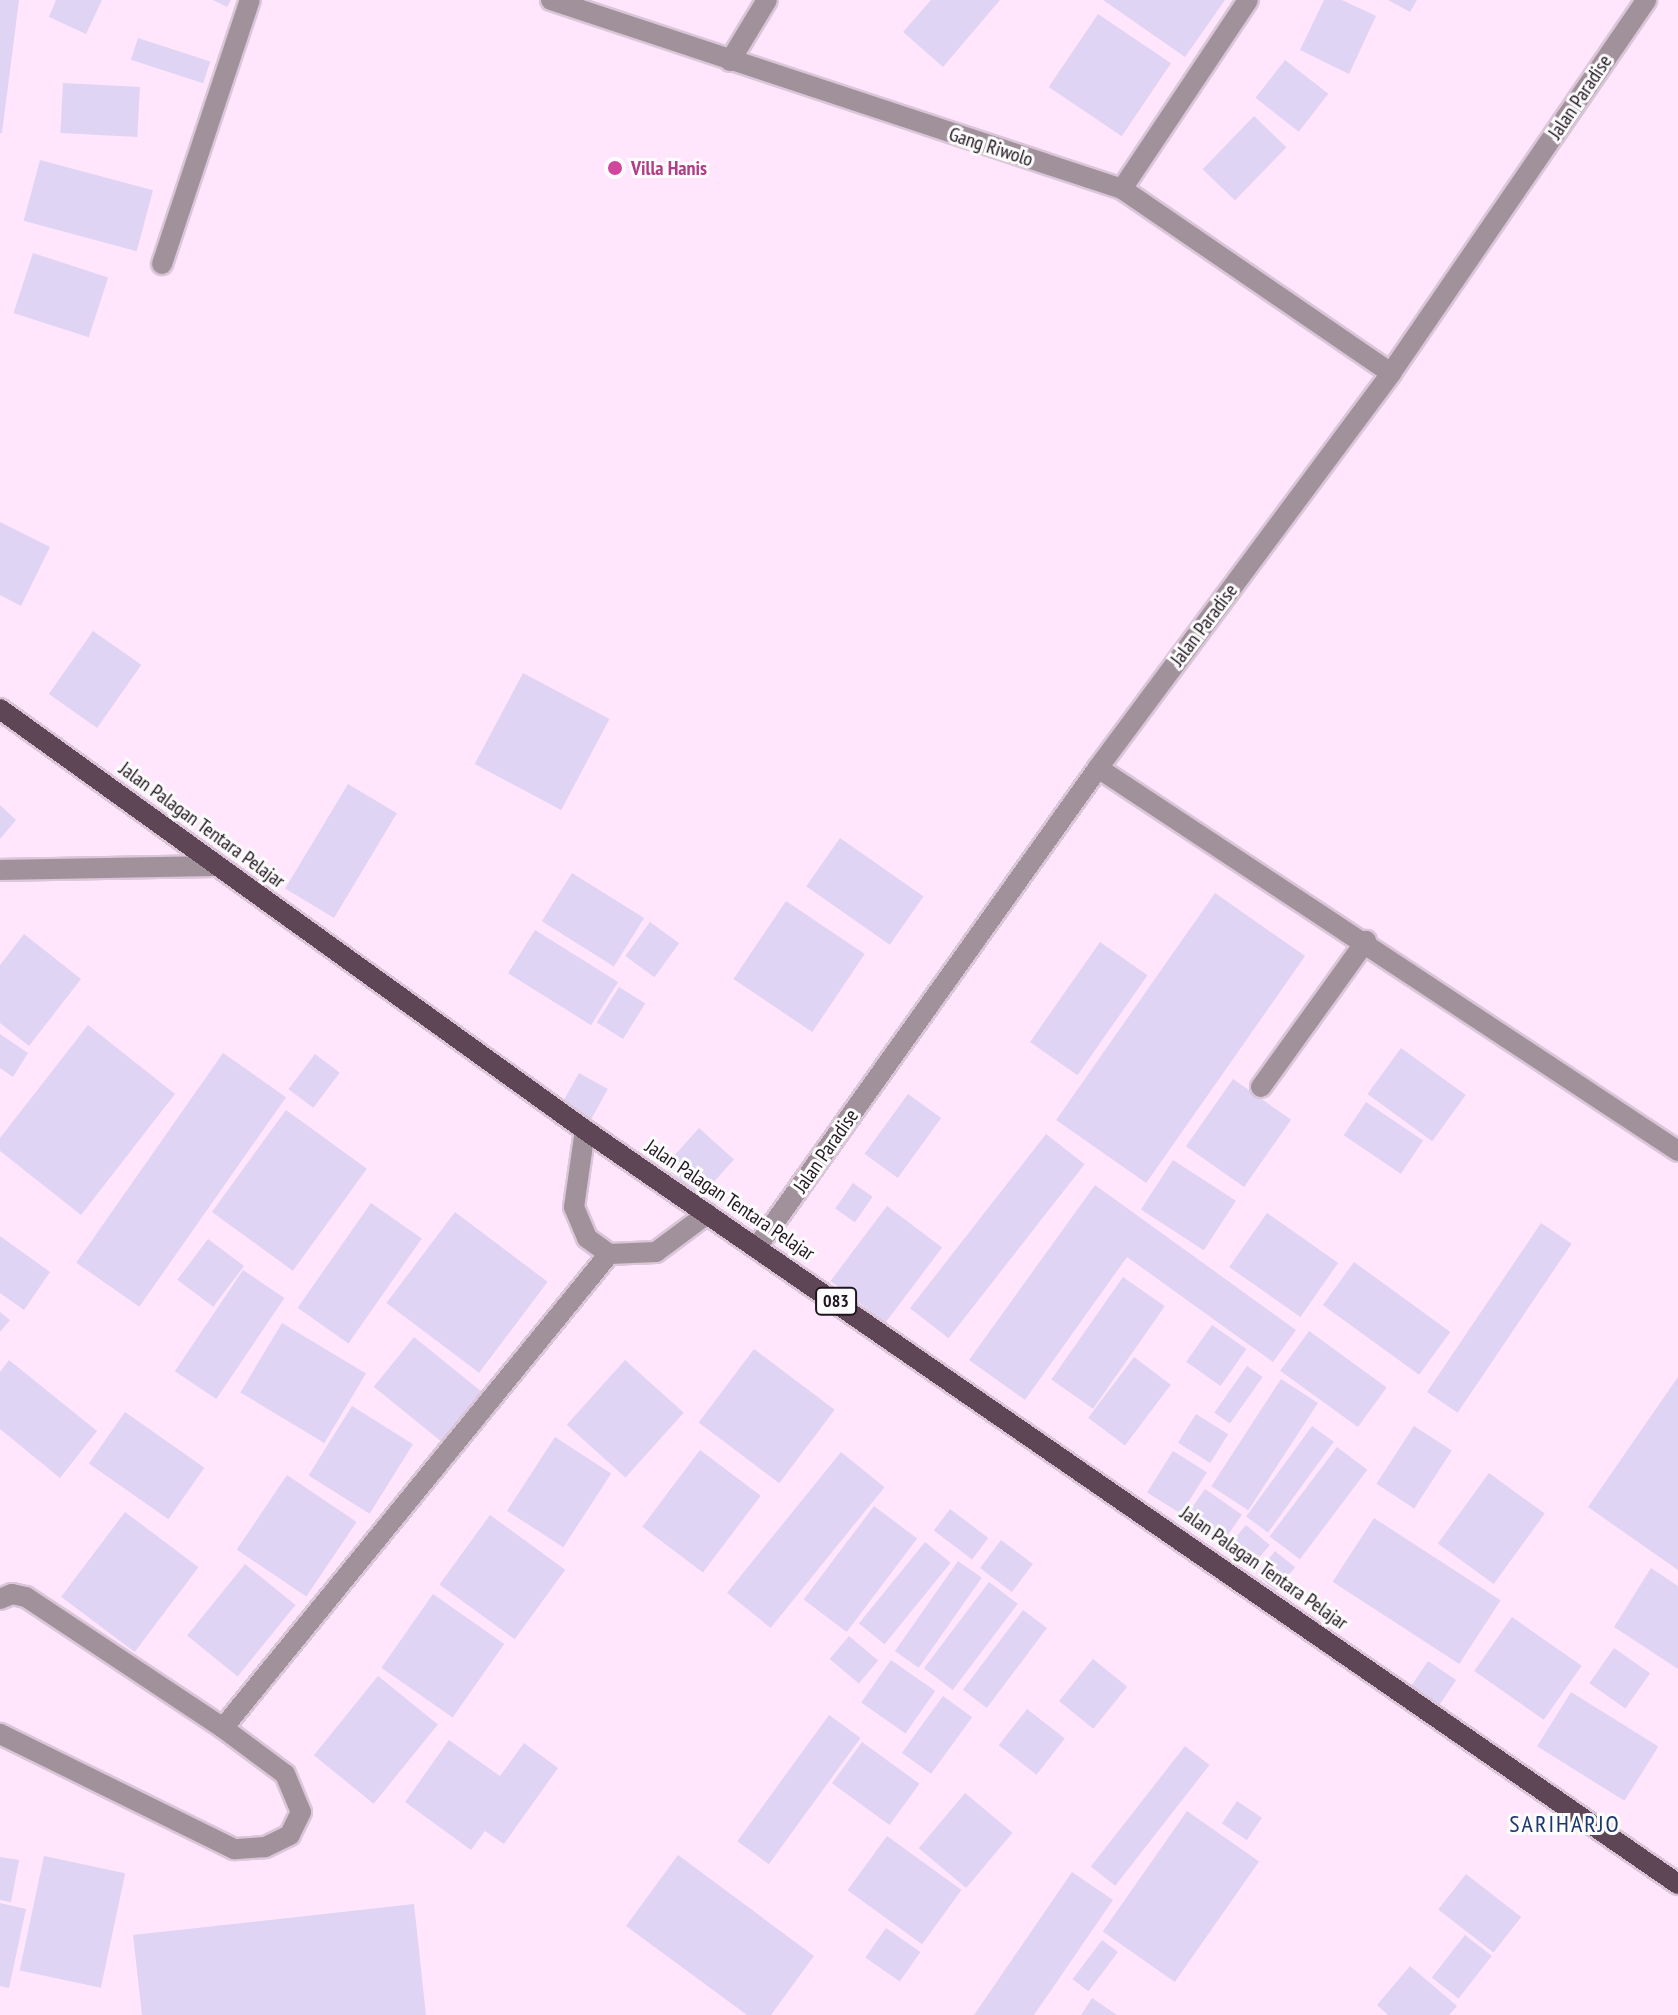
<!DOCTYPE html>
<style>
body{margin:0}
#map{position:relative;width:1678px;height:2015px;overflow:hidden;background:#ffe6fc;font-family:"PT Sans Narrow",sans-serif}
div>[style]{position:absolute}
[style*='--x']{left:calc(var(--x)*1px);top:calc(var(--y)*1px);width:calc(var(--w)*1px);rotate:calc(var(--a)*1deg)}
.building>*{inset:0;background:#dfd4f3;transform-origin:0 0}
.roads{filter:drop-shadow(2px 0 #dbc5d9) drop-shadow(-2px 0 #dbc5d9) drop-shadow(0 2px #dbc5d9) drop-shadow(0 -2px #dbc5d9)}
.minor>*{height:20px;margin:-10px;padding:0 10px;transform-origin:10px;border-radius:10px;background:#a0919b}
.major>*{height:20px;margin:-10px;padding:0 10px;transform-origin:10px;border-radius:10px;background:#5e4657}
.dots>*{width:22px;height:22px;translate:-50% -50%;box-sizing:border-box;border:4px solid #fcfcfc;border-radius:50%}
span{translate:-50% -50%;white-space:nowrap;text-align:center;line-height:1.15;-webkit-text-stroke:6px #fcfcfc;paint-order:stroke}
.shield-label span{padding:2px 6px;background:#fcfcfc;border:2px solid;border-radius:6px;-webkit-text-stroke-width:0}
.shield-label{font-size:18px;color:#20151f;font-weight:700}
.street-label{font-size:20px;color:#20151f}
.hotel-label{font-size:20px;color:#b23c85;font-weight:700}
.left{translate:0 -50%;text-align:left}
.quarter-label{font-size:24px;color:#1d386e;letter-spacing:2px}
</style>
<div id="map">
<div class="building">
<div style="clip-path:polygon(0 0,19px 0,2px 133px,0 133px)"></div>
<div style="clip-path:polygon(56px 0,102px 0,86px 34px,49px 17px)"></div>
<div style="clip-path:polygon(213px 0,231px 0,227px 7px)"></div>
<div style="clip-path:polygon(931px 0,1000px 0,943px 67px,903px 32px)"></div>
<div style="clip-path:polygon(1103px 0,1225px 0,1185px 57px)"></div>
<div style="clip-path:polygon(1324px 0,1342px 0,1376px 16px,1349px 74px,1300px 50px)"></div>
<div style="clip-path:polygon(1388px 0,1417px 0,1410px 12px)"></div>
<div style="left:1098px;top:14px;width:88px;height:88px;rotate:34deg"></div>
<div style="left:138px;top:38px;width:76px;height:23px;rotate:18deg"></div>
<div style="left:1285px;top:60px;width:55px;height:48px;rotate:38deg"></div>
<div style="left:63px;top:83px;width:77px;height:50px;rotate:3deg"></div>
<div style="left:1254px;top:116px;width:45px;height:74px;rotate:44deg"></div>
<div style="left:40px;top:160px;width:117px;height:63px;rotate:15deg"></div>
<div style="left:33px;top:253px;width:79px;height:63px;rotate:18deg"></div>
<div style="clip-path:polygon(0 522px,50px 547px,21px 606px,0 595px)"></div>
<div style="left:93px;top:631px;width:59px;height:77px;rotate:35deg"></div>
<div style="left:523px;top:673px;width:98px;height:103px;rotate:28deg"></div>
<div style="left:348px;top:784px;width:57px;height:122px;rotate:31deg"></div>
<div style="clip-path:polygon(0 805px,16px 820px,0 839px)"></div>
<div style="left:840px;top:838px;width:102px;height:59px;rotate:35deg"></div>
<div style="left:572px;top:873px;width:85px;height:57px;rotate:32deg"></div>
<div style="left:1215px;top:893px;width:110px;height:277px;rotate:35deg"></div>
<div style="left:786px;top:901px;width:95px;height:94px;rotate:34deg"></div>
<div style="left:650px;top:922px;width:36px;height:42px;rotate:36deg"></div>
<div style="left:535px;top:930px;width:98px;height:51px;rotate:32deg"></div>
<div style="clip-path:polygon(24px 934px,81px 979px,29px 1046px,0 1023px,0 965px)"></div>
<div style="left:1100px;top:942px;width:58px;height:122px;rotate:35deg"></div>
<div style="left:619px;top:987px;width:31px;height:42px;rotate:32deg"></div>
<div style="clip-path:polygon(88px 1025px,175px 1094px,81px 1215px,0 1151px,0 1138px)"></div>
<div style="clip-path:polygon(0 1034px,28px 1053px,13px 1077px,0 1068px)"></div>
<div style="left:1401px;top:1048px;width:80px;height:57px;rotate:36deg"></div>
<div style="left:223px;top:1053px;width:77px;height:256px;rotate:35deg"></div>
<div style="left:315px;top:1054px;width:31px;height:44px;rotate:37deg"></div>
<div style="left:579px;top:1073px;width:33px;height:34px;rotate:29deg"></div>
<div style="left:1233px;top:1079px;width:71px;height:82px;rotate:35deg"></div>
<div style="left:908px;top:1094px;width:41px;height:74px;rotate:36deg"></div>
<div style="left:1366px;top:1102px;width:69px;height:40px;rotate:34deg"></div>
<div style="left:286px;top:1110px;width:100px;height:126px;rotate:36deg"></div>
<div style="left:699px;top:1128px;width:47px;height:52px;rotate:42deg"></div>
<div style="left:1046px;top:1134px;width:49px;height:221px;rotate:38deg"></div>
<div style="left:1173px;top:1160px;width:75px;height:59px;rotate:33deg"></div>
<div style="left:853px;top:1183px;width:24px;height:31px;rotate:35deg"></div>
<div style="clip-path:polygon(1095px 1185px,1296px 1330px,1273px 1362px,1127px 1257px,1025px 1400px,969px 1360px)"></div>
<div style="left:371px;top:1203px;width:62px;height:128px;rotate:35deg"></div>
<div style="left:887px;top:1206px;width:69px;height:94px;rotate:37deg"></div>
<div style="left:455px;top:1212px;width:116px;height:114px;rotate:37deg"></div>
<div style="left:1267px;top:1213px;width:87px;height:66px;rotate:35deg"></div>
<div style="left:1541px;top:1223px;width:37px;height:204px;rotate:34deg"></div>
<div style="clip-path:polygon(0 1236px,50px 1272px,24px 1310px,0 1293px)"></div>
<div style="left:208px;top:1239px;width:45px;height:51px;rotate:37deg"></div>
<div style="left:1354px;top:1262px;width:119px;height:53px;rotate:36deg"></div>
<div style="left:243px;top:1270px;width:50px;height:122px;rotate:34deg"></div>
<div style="left:1123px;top:1277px;width:51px;height:125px;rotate:35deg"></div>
<div style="clip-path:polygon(0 1312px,10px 1320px,0 1332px)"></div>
<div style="left:282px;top:1323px;width:98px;height:81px;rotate:31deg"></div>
<div style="left:1212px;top:1325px;width:42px;height:45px;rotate:35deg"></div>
<div style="left:1309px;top:1331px;width:96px;height:49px;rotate:36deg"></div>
<div style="left:414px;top:1337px;width:87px;height:64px;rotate:39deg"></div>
<div style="left:754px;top:1349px;width:101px;height:92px;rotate:37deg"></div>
<div style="left:1134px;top:1357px;width:46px;height:76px;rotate:37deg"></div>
<div style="clip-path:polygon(9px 1360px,97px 1431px,60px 1478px,0 1429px,0 1372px)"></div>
<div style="left:625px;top:1360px;width:79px;height:87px;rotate:42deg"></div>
<div style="left:1247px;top:1366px;width:19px;height:57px;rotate:35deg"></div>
<div style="clip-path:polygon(1678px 1377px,1678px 1570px,1588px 1507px)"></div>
<div style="left:1281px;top:1379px;width:44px;height:128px;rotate:33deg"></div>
<div style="left:352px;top:1406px;width:72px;height:82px;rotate:32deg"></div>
<div style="left:125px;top:1412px;width:97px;height:63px;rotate:35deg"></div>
<div style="left:1196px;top:1414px;width:38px;height:34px;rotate:32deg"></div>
<div style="left:1312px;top:1426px;width:27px;height:112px;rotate:36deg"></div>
<div style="left:1414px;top:1426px;width:45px;height:69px;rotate:33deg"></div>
<div style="left:555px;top:1437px;width:67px;height:88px;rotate:33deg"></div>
<div style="left:1337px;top:1447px;width:38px;height:112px;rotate:37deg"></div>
<div style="left:700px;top:1450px;width:76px;height:96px;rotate:37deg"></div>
<div style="left:1173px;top:1451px;width:40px;height:49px;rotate:32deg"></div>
<div style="left:841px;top:1452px;width:56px;height:181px;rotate:39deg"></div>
<div style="left:1489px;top:1473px;width:69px;height:87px;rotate:36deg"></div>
<div style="left:287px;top:1475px;width:84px;height:90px;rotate:34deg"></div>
<div style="left:1205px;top:1489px;width:45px;height:34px;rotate:35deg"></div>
<div style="left:874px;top:1506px;width:54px;height:117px;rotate:37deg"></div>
<div style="left:950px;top:1509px;width:48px;height:27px;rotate:37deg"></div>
<div style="left:125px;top:1512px;width:92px;height:106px;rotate:37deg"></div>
<div style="left:490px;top:1515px;width:93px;height:86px;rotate:36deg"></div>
<div style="left:1374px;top:1518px;width:151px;height:76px;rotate:33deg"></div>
<div style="left:1246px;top:1525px;width:31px;height:32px;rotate:40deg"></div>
<div style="left:1001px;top:1540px;width:40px;height:35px;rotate:37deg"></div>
<div style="left:925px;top:1542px;width:33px;height:105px;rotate:39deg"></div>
<div style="left:1275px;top:1551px;width:26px;height:30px;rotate:39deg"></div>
<div style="left:958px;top:1561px;width:29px;height:110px;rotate:35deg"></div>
<div style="left:245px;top:1564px;width:65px;height:92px;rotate:39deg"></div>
<div style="clip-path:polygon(1651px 1568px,1678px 1586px,1678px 1669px,1614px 1627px)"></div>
<div style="left:989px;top:1582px;width:36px;height:108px;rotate:37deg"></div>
<div style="left:433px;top:1594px;width:87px;height:90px;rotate:35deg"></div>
<div style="left:1023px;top:1610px;width:30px;height:100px;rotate:37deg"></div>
<div style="left:1512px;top:1617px;width:85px;height:66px;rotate:35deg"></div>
<div style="left:849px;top:1636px;width:38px;height:30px;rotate:40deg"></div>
<div style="left:1614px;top:1648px;width:44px;height:43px;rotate:35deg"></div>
<div style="left:1093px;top:1659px;width:44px;height:54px;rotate:39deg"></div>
<div style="left:891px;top:1660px;width:54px;height:52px;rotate:35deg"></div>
<div style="left:1428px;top:1661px;width:34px;height:40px;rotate:34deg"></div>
<div style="left:378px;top:1676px;width:77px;height:102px;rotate:39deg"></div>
<div style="left:1571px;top:1692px;width:103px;height:64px;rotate:32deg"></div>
<div style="left:943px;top:1696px;width:36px;height:70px;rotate:36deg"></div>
<div style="left:1027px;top:1709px;width:48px;height:46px;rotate:38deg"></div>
<div style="left:829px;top:1715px;width:39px;height:156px;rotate:36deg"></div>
<div style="clip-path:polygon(449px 1740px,500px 1776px,524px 1743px,558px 1768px,504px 1844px,485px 1831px,471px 1850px,405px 1802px)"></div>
<div style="left:862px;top:1742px;width:71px;height:51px;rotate:36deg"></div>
<div style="left:1185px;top:1746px;width:31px;height:153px;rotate:38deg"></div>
<div style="left:965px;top:1793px;width:62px;height:72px;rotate:40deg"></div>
<div style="left:1237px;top:1801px;width:30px;height:27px;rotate:34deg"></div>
<div style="left:1187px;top:1811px;width:88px;height:147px;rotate:35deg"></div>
<div style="left:887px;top:1836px;width:92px;height:67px;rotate:36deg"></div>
<div style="clip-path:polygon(678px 1855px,814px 1956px,771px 2015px,747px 2015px,626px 1926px)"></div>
<div style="left:44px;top:1856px;width:83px;height:117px;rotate:12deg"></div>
<div style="clip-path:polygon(0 1857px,19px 1860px,11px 1902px,0 1900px)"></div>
<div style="clip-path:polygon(1072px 1872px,1113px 1900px,1034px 2015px,974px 2015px)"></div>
<div style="left:1466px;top:1874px;width:70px;height:45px;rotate:38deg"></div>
<div style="clip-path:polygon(0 1903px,26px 1909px,9px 1988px,0 1986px)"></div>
<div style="clip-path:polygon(414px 1904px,426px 2015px,142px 2015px,133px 1935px)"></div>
<div style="left:886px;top:1928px;width:42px;height:36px;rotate:35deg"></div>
<div style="left:1465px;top:1935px;width:34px;height:54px;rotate:38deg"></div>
<div style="left:1102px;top:1940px;width:20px;height:49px;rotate:37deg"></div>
<div style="clip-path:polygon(1410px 1966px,1457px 2006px,1449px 2015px,1388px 2015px,1377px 2005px)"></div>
<div style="clip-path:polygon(1092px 1998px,1117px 2015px,1081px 2015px)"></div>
</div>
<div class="roads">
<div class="minor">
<div style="--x:551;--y:0;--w:601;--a:18.31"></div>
<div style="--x:1122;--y:189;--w:326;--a:34.4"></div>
<div style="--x:730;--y:61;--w:71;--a:-58.8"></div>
<div style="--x:1122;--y:189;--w:227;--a:-56.3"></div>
<div style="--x:162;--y:264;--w:278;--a:-71.6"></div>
<div style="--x:1098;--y:768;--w:695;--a:33.44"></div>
<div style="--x:0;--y:870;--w:217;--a:-1.1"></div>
<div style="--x:1261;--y:1087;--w:180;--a:-54.3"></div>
<div style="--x:585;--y:1130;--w:78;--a:98.1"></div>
<div style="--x:574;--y:1207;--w:34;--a:67"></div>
<div style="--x:587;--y:1238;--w:27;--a:36"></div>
<div style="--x:609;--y:1254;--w:47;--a:-2.4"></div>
<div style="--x:656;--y:1252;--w:64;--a:-36.7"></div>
<div style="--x:757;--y:1247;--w:588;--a:-54.55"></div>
<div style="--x:1098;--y:768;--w:492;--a:-53.4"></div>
<div style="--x:1391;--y:373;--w:452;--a:-55.6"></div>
<div style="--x:0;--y:1599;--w:13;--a:-23"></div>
<div style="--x:12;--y:1594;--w:14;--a:12"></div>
<div style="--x:26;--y:1597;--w:237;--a:33.6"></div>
<div style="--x:223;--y:1728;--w:77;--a:36.6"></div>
<div style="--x:285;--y:1774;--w:41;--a:67.2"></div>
<div style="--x:301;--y:1812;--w:25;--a:116"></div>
<div style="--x:290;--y:1835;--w:28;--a:154"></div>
<div style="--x:265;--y:1847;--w:31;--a:176"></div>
<div style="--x:234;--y:1849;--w:261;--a:-153.8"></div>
<div style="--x:223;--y:1728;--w:611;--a:-50.84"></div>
</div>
<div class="major">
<div style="--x:0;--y:709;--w:721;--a:35.74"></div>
<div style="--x:585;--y:1130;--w:1328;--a:34.6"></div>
</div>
</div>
<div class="dots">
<div style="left:615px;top:168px;background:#d1479c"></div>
</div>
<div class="shield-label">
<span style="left:836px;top:1301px">083</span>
</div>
<div class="street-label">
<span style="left:1580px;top:97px;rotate:-56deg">Jalan Paradise</span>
<span style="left:991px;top:147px;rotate:18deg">Gang Riwolo</span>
<span style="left:1204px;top:625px;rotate:-53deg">Jalan Paradise</span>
<span style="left:202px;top:825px;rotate:36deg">Jalan Palagan Tentara Pelajar</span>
<span style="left:826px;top:1151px;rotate:-55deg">Jalan Paradise</span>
<span style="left:730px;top:1200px;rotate:34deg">Jalan Palagan Tentara Pelajar</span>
<span style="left:1264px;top:1568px;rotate:35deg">Jalan Palagan Tentara Pelajar</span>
</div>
<div class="hotel-label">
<span class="left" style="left:631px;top:168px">Villa Hanis</span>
</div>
<div class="quarter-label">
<span style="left:1565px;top:1824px">SARIHARJO</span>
</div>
</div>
